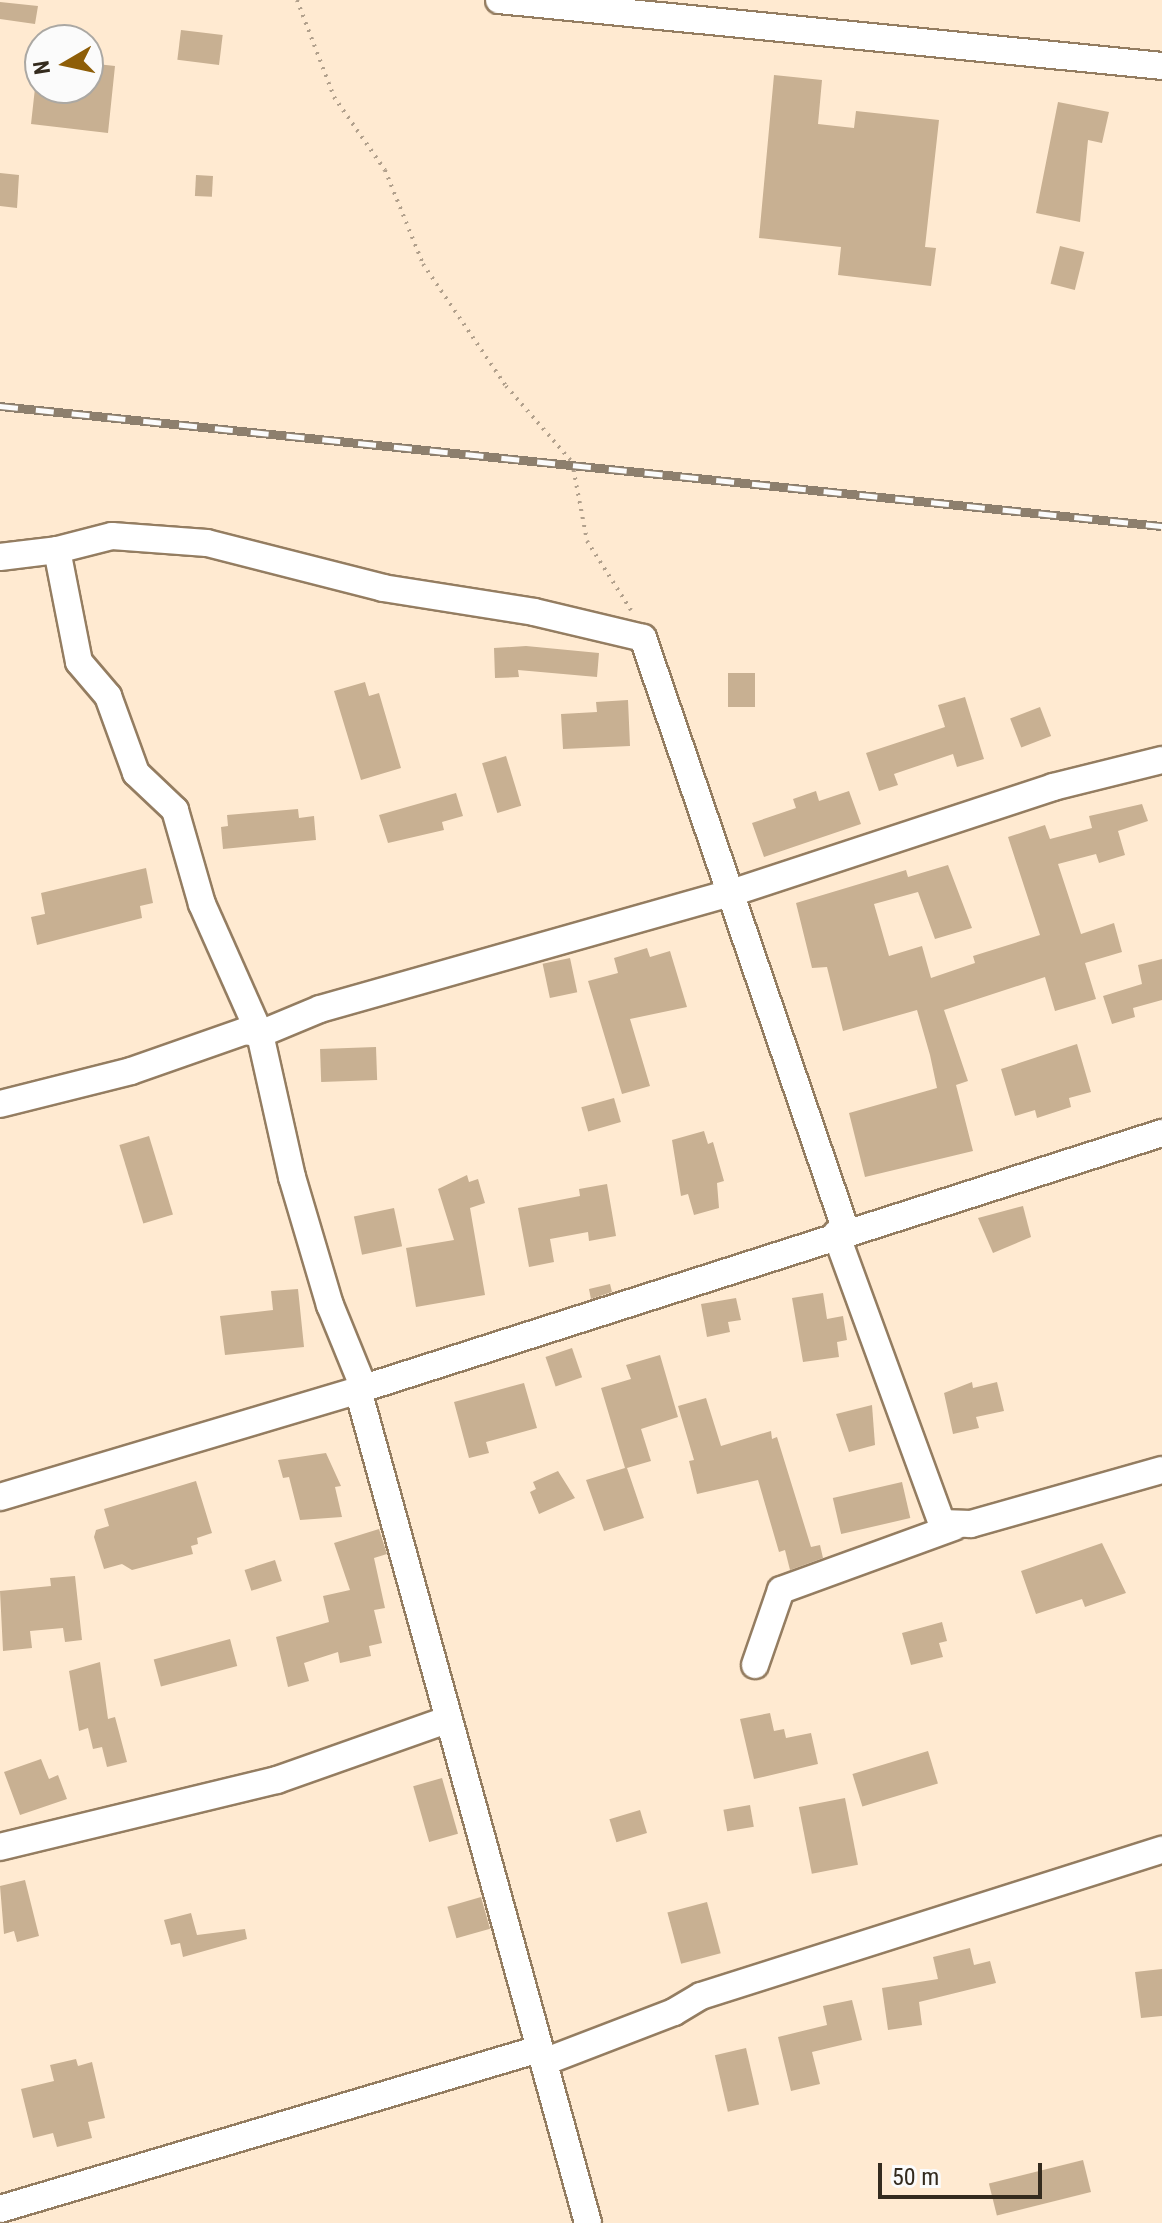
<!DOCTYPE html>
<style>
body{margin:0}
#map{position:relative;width:1162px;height:2223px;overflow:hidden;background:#ffead1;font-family:"Roboto Condensed",sans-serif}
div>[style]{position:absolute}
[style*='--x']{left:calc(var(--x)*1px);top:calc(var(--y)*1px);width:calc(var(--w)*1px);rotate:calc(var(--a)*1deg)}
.building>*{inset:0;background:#c8b092;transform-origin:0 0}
.path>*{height:4px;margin-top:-2px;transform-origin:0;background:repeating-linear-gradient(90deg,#b1a08c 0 2px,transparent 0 8px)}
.roads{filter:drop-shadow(2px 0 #947d61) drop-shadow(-2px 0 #947d61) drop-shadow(0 2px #947d61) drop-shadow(0 -2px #947d61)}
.minor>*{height:26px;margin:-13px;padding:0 13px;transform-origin:13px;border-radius:13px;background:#fff}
.rail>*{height:9px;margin-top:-4.5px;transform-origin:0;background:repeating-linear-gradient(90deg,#fbfbfb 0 18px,#8d7f6d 0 36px);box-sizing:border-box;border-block:2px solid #8d7f6d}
span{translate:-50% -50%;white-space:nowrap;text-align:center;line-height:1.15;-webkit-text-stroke:6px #fbfbfb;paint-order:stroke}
.north{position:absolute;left:24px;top:24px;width:80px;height:80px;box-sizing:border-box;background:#fbfbfb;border:2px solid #aba8a3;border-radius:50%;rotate:261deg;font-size:22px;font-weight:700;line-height:32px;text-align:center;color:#342b1e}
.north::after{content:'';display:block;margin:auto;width:28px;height:36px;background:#8e5e08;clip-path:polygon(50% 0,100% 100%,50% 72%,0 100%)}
.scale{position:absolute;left:878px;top:2163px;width:164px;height:36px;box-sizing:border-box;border:4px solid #342b1e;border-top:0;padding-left:10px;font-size:24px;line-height:28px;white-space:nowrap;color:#342b1e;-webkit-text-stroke:6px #fbfbfb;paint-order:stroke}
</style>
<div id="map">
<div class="building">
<div style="clip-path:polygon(0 2px,38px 6px,35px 24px,0 19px)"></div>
<div style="left:181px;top:30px;width:42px;height:30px;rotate:7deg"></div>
<div style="clip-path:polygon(88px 63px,115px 66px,108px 133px,31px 124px,35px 88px,88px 88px)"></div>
<div style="clip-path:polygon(774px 75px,822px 80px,818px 124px,854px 128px,856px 111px,939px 120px,925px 247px,936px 248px,931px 286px,838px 275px,841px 247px,759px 238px)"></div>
<div style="clip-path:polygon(1058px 102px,1109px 112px,1102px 143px,1088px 140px,1080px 222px,1036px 213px)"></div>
<div style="clip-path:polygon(0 173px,19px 175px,17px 208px,0 206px)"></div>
<div style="left:196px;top:175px;width:17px;height:21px;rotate:3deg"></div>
<div style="left:1060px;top:246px;width:25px;height:39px;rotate:14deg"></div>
<div style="clip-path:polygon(526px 646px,599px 653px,597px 677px,518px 670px,519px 677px,495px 678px,494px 648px)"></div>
<div style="left:728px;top:673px;width:27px;height:34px"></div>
<div style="clip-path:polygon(365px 682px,369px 696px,379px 693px,401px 768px,361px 780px,334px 691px)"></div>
<div style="clip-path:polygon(965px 697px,984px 759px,957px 767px,953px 754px,894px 774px,898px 785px,879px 791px,866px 753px,945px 727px,938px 705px)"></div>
<div style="clip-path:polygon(628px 700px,630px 746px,563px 749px,561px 714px,597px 712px,596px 702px)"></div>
<div style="left:1040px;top:707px;width:31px;height:32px;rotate:69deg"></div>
<div style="left:506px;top:756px;width:52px;height:25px;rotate:73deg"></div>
<div style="clip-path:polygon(816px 791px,819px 801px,849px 791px,861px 824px,764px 857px,752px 823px,796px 808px,793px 799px)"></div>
<div style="clip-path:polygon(456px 793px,463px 816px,442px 822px,444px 830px,388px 843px,379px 815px)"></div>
<div style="clip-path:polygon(1142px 804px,1148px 821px,1118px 831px,1125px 855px,1099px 863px,1096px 854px,1058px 864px,1081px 934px,1114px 923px,1122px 952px,1085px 963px,1096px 999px,1055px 1011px,1045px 977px,944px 1010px,968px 1081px,956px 1085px,973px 1151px,865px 1177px,849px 1113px,937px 1088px,930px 1055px,917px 1010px,843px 1031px,827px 967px,812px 968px,796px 903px,906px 870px,908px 877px,948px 865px,972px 928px,935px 939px,918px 892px,874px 904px,889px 956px,922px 946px,931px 978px,975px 963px,973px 956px,1040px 935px,1008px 837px,1045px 825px,1050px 839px,1092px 828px,1089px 816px)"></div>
<div style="clip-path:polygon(298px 809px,299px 818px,314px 816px,316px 840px,223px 849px,221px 827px,228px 826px,227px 815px)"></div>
<div style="clip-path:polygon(146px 868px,153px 903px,140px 906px,142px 918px,37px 945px,31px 917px,45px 914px,41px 893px)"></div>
<div style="clip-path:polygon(647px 948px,650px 957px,670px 951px,687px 1007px,630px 1019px,650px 1086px,622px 1094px,588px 981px,618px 973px,614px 958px)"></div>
<div style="left:570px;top:958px;width:35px;height:28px;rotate:78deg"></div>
<div style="clip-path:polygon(1162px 959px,1162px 1000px,1133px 1008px,1135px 1017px,1112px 1024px,1103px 996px,1142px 984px,1138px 965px)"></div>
<div style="clip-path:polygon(1077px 1044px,1091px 1092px,1069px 1098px,1071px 1107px,1037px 1118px,1035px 1110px,1015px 1116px,1001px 1069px)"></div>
<div style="left:376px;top:1047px;width:33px;height:56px;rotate:88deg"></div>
<div style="left:614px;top:1098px;width:25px;height:34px;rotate:74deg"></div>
<div style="clip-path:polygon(704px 1131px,708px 1144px,713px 1142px,724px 1181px,717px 1183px,719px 1208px,694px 1215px,688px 1194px,681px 1196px,672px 1140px)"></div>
<div style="left:149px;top:1136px;width:82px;height:31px;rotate:73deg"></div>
<div style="clip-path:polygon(467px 1175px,469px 1182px,478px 1179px,485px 1203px,470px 1208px,485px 1295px,416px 1307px,406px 1248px,454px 1240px,438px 1189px)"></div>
<div style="clip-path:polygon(607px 1184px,616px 1236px,589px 1241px,588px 1232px,550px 1239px,554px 1262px,529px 1267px,518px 1208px,580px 1196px,579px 1189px)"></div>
<div style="clip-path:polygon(1023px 1206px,1031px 1237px,993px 1253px,978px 1218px)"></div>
<div style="left:394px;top:1208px;width:39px;height:41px;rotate:78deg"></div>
<div style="clip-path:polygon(610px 1284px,612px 1292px,591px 1299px,589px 1289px)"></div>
<div style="clip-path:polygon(298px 1289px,304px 1347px,225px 1355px,220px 1316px,273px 1310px,271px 1291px)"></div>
<div style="clip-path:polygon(823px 1293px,827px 1319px,843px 1316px,847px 1340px,837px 1342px,839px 1357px,803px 1362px,792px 1298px)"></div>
<div style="clip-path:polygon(736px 1298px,741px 1320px,728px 1322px,730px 1332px,707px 1337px,701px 1304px)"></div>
<div style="left:572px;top:1348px;width:31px;height:28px;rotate:71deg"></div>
<div style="clip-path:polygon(660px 1355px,678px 1417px,641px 1429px,651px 1461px,627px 1468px,644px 1518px,604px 1531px,586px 1480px,625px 1468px,601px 1388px,631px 1379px,626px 1365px)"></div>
<div style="clip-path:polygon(972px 1382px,973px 1388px,997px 1382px,1004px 1411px,976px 1417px,979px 1428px,953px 1434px,944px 1393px)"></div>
<div style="clip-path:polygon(524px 1383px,537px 1428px,486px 1442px,489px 1453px,469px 1458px,454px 1402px)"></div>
<div style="clip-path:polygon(706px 1398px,721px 1446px,771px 1431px,772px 1439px,777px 1437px,811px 1547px,820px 1545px,823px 1558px,790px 1570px,785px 1550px,779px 1552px,758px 1480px,697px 1494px,689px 1461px,694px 1460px,678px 1406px)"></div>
<div style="clip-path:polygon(872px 1405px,875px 1445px,849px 1452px,836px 1414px)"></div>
<div style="clip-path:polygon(326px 1453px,341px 1486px,335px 1487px,342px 1517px,300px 1520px,289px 1477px,283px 1478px,278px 1460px)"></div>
<div style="clip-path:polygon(558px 1471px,575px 1498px,539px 1514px,530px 1492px,536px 1489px,533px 1482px)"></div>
<div style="clip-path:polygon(196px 1481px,212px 1533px,197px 1538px,198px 1544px,191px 1546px,193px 1554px,132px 1570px,122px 1564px,104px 1569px,94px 1537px,96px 1530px,109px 1526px,104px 1509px)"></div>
<div style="left:902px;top:1482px;width:37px;height:71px;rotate:77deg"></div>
<div style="clip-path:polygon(379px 1529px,387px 1554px,374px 1558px,385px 1608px,374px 1610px,382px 1643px,369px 1646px,371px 1656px,340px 1663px,338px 1652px,304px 1663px,309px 1681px,288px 1687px,276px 1637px,329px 1622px,323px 1596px,350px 1590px,334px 1543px)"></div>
<div style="clip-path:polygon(1102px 1543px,1126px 1593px,1085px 1607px,1082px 1599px,1036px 1614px,1021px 1571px)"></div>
<div style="left:275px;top:1560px;width:22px;height:32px;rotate:72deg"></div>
<div style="clip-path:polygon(75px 1576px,82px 1640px,65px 1642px,63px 1628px,30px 1631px,32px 1648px,3px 1651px,0 1591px,51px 1586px,50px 1578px)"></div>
<div style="clip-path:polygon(942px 1622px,947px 1641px,939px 1643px,943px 1657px,911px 1665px,902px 1633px)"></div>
<div style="left:230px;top:1639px;width:28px;height:79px;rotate:75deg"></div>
<div style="clip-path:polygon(100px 1662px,108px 1719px,115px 1717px,127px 1762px,107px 1767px,102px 1747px,93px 1749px,88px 1728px,79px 1731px,69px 1671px)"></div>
<div style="clip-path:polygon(770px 1713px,774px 1731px,784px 1729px,786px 1738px,811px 1733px,818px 1764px,754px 1779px,740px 1719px)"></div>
<div style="left:928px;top:1751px;width:34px;height:79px;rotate:73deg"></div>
<div style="clip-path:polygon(41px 1759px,49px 1779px,58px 1775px,67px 1799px,20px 1815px,4px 1772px)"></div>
<div style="left:442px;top:1778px;width:58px;height:30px;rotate:74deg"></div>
<div style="left:845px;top:1798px;width:68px;height:47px;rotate:79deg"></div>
<div style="left:750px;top:1805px;width:22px;height:27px;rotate:80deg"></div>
<div style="left:640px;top:1810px;width:24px;height:32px;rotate:73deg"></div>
<div style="clip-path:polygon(25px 1880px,39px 1936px,17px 1942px,14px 1931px,4px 1934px,0 1886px)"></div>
<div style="left:481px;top:1897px;width:33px;height:35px;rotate:74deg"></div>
<div style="left:707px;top:1902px;width:53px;height:41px;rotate:75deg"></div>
<div style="clip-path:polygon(191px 1913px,197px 1935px,245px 1929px,247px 1939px,183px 1957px,180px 1943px,171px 1945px,164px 1920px)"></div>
<div style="clip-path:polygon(970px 1948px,974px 1965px,990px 1961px,996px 1983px,919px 2002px,922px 2025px,888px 2030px,882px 1988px,938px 1979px,933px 1957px)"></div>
<div style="clip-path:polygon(1162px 1969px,1162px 2016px,1141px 2018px,1135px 1972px)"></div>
<div style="clip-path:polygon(852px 2000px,862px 2040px,812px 2052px,820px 2084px,791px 2091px,778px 2037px,827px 2025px,823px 2006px)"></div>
<div style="left:746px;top:2048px;width:58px;height:32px;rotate:77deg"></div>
<div style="clip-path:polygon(76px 2059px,78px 2066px,92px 2062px,105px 2118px,88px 2122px,92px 2138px,57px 2147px,53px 2133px,33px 2138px,21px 2089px,54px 2081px,50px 2065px)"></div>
<div style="left:1083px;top:2160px;width:33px;height:97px;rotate:76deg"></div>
</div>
<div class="path">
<div style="--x:297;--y:0;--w:104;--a:69.1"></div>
<div style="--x:334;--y:97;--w:89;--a:55.1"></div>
<div style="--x:385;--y:170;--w:101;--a:68"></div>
<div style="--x:423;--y:264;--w:148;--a:55.8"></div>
<div style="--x:506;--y:386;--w:101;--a:49"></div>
<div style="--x:572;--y:462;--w:80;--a:79.2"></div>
<div style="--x:587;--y:541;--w:82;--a:57.5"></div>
</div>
<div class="roads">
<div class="minor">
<div style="--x:499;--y:0;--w:666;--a:5.68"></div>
<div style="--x:57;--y:550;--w:57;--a:-14.3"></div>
<div style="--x:112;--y:536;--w:95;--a:4.2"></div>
<div style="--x:207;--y:543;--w:182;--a:14.3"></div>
<div style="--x:383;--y:588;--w:153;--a:9"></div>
<div style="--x:534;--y:612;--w:112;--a:13.4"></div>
<div style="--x:643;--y:638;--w:627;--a:71.1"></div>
<div style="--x:0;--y:557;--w:57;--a:-7"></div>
<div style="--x:57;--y:550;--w:114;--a:78.9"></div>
<div style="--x:79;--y:662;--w:45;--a:49.5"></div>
<div style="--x:108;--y:696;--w:82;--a:70"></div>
<div style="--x:136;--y:773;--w:54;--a:43.5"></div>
<div style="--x:175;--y:810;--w:98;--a:74"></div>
<div style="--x:202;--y:904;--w:142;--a:66"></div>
<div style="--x:260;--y:1034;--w:147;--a:77.4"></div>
<div style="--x:292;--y:1177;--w:134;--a:73.5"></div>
<div style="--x:330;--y:1305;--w:87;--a:67.8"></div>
<div style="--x:0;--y:1104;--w:135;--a:-14.1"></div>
<div style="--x:131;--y:1071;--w:121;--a:-19.3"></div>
<div style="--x:245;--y:1031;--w:15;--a:11"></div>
<div style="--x:260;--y:1034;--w:65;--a:-22.6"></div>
<div style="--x:320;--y:1009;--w:427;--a:-15.8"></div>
<div style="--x:731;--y:893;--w:339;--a:-18.2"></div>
<div style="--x:1053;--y:787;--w:112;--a:-13.9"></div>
<div style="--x:836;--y:1234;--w:308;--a:69.9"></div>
<div style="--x:942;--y:1523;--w:29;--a:2"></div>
<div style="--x:971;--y:1524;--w:198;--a:-15.8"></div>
<div style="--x:358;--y:1390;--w:864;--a:74.56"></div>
<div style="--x:0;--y:1497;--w:374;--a:-16.6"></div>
<div style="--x:358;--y:1390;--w:844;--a:-17.73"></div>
<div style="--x:755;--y:1665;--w:79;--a:-70.9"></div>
<div style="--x:781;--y:1590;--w:184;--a:-20"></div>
<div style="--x:0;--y:1847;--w:285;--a:-13.6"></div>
<div style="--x:277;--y:1780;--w:182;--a:-19.5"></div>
<div style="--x:544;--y:2062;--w:139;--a:-21"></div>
<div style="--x:674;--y:2012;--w:31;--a:-31"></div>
<div style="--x:701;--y:1996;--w:484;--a:-17.6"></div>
<div style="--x:0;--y:2209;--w:562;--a:-16.53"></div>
</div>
</div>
<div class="rail">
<div style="--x:0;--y:406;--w:1168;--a:5.9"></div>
</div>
<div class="north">N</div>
<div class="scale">50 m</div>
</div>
